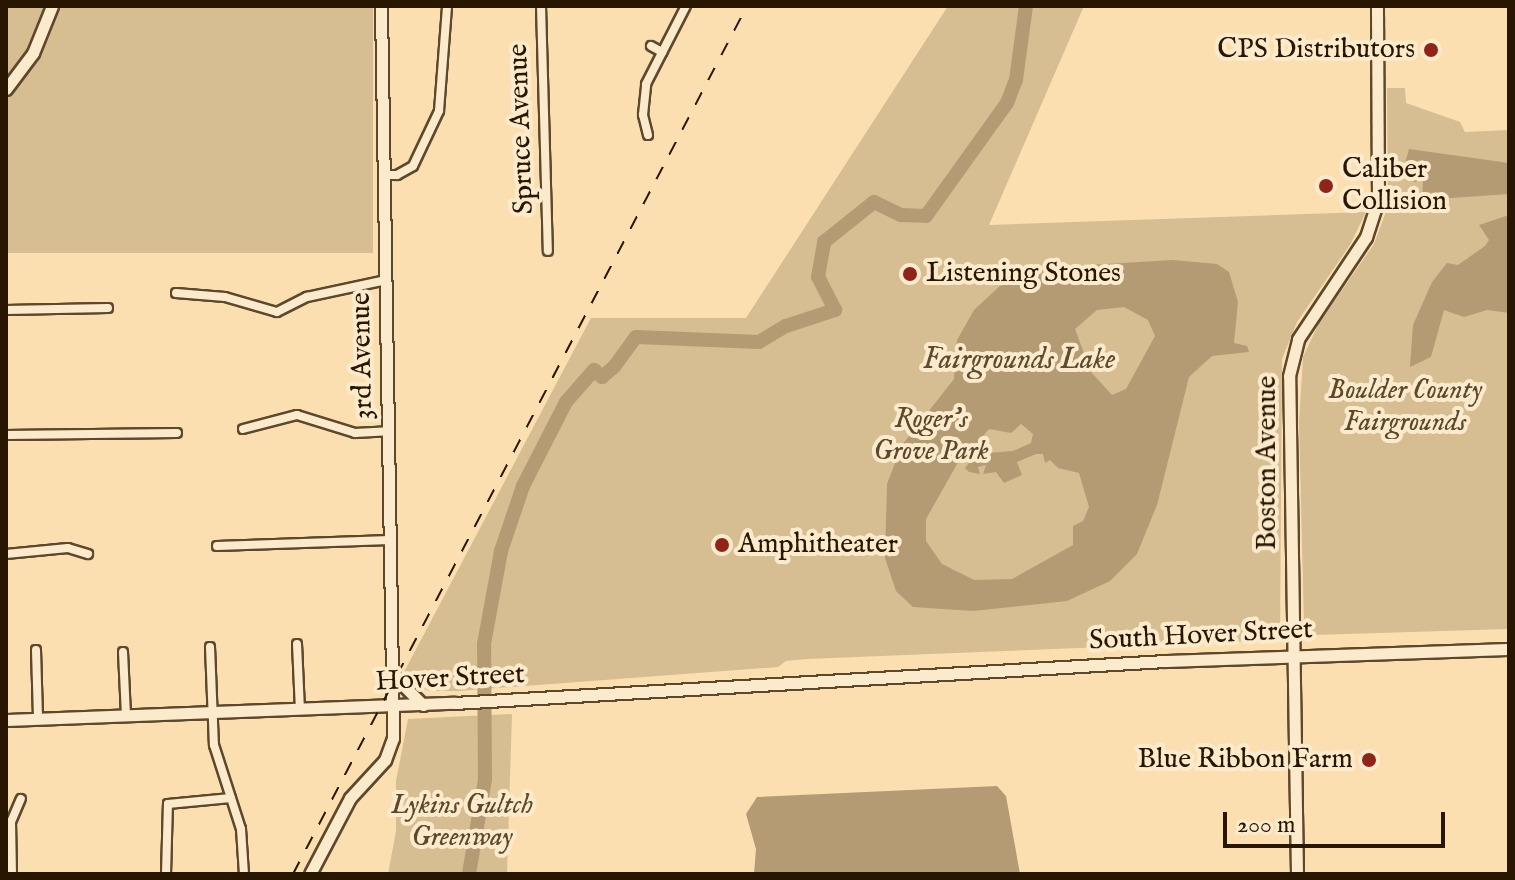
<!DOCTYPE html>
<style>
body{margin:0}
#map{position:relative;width:1515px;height:880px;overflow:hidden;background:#fbdfb0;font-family:"IM FELL English",serif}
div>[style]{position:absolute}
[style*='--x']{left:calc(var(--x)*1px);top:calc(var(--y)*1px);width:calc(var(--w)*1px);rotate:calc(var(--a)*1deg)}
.green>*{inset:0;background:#d7bd92;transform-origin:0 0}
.water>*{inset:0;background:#b49b74}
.river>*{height:14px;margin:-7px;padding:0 7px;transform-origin:7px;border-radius:7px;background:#b49b74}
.roads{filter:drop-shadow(2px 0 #5e482c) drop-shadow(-2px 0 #5e482c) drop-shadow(0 2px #5e482c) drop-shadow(0 -2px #5e482c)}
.street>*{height:8px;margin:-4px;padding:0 4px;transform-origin:4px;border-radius:4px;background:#fceacc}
.secondary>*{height:11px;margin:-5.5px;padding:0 5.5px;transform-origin:5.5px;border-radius:5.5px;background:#fceacc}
.rail>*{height:2px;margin-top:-1px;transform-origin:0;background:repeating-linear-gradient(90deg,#291600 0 14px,transparent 0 28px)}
.dots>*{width:22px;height:22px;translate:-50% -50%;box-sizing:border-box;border:4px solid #fceacc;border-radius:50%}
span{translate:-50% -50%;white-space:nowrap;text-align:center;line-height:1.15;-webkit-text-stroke:8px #fceacc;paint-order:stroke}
.poi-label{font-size:28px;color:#291600}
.right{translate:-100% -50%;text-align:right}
.left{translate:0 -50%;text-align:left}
.street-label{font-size:28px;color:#291600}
.park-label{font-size:28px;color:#5d482c;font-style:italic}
.water-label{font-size:30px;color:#614b2e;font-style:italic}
.frame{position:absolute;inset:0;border:8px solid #291600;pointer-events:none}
.scale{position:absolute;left:1223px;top:812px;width:222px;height:36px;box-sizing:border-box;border:4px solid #291600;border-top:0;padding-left:10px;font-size:24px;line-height:28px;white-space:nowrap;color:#291600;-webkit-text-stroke:6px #fceacc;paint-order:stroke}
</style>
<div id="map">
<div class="green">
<div style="left:6px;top:6px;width:367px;height:247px"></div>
<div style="clip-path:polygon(948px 6px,1084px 6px,989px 225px,1366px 212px,1350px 245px,1297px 322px,1282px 359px,1280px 640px,807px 659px,786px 661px,778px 667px,458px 691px,429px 691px,414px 684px,404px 672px,591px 318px,746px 318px)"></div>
<div style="clip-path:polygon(1387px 88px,1405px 88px,1406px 103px,1460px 122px,1465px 132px,1509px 130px,1509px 629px,1313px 635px,1304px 627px,1299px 422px,1303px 357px,1319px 323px,1374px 244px,1388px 206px)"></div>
<div style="clip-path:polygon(512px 714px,507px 874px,388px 874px,396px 831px,396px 781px,408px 719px)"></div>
</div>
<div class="water">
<div style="clip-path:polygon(1409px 149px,1509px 163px,1509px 194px,1422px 200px,1423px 180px,1414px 182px,1404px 167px)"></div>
<div style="clip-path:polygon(1509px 215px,1509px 313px,1487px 310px,1464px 317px,1444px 310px,1431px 357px,1410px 367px,1413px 325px,1432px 282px,1447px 263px,1458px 265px,1485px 246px,1489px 240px,1479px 225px)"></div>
<div style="clip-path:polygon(evenodd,1173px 260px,1217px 264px,1229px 272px,1238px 302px,1234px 343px,1247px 346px,1249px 352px,1212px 356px,1189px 377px,1157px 505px,1137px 554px,1110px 581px,1067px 601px,973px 611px,913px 607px,896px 591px,885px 558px,887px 484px,902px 445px,954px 379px,957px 340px,974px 310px,1002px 284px,1039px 268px,1173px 260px,1124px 307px,1148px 320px,1155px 336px,1126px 389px,1112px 395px,1091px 372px,1075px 329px,1097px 310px,1124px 307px,1173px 260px,1021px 424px,1033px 434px,1031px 443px,1013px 451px,987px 453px,982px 437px,989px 429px,1011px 433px,1021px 424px,1173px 260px,965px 450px,973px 458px,965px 468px,969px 472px,980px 474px,978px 467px,986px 465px,983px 474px,996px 472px,1004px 483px,1022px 475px,1017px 462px,1036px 454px,1043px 454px,1045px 463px,1050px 460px,1058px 468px,1079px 473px,1089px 507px,1083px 521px,1073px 526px,1073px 545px,1012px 579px,974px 580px,942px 564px,926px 541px,926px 519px,965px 450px)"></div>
<div style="clip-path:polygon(997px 786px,1006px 796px,1020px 874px,754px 874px,756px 849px,746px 814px,757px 797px)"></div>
</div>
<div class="river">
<div style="--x:469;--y:874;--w:96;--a:-80.4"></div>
<div style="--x:485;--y:779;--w:135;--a:-90.4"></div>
<div style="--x:484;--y:644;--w:95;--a:-79.6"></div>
<div style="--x:501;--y:551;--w:69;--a:-71.3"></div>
<div style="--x:523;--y:486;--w:94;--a:-62.9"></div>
<div style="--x:566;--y:402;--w:43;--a:-48.8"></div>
<div style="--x:594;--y:370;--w:11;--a:41"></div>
<div style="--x:602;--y:377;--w:16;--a:-40"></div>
<div style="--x:614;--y:367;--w:37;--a:-54"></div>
<div style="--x:636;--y:337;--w:123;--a:2.3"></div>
<div style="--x:759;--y:342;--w:31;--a:-31"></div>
<div style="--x:786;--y:326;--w:52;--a:-18.1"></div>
<div style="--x:835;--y:310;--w:37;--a:-117"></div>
<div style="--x:818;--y:277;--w:36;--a:-80"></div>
<div style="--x:824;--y:242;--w:64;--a:-38.7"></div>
<div style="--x:874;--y:202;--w:30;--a:26"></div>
<div style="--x:901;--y:215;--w:25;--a:2"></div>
<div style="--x:926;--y:216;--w:139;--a:-54.4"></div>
<div style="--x:1007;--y:103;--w:25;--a:-69"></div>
<div style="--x:1016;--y:80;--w:75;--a:-82.3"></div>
</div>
<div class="roads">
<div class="street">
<div style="--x:541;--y:6;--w:245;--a:88.4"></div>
<div style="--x:651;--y:46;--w:13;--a:29"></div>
<div style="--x:648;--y:135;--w:21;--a:-104"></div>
<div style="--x:643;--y:115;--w:31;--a:-84"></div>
<div style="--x:646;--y:84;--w:88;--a:-62.9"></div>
<div style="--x:384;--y:175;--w:13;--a:0"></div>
<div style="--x:397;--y:175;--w:18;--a:-29"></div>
<div style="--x:413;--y:166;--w:61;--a:-64.7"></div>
<div style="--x:439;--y:111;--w:105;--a:-85.6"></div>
<div style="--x:176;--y:293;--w:49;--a:4.7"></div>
<div style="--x:225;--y:297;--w:54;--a:16.1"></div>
<div style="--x:277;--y:312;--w:34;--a:-27"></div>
<div style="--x:307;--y:297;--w:81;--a:-12.1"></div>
<div style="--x:6;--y:310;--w:102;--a:-1.1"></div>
<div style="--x:243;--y:429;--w:56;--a:-14.5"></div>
<div style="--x:297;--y:415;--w:61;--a:17.2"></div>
<div style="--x:355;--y:433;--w:33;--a:-3"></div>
<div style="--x:6;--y:435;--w:171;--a:-0.7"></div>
<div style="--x:217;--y:546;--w:173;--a:-2"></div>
<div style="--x:6;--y:554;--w:62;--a:-5.5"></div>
<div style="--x:68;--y:548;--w:21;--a:17"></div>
<div style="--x:297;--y:644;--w:65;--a:87.4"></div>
<div style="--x:210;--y:647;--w:98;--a:87.7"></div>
<div style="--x:214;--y:745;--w:88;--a:72.2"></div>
<div style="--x:241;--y:829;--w:45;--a:86.2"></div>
<div style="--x:36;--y:650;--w:69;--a:88.3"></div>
<div style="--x:123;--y:652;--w:64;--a:87.3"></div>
<div style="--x:12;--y:874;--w:52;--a:-91.1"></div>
<div style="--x:11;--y:822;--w:25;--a:-67"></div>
<div style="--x:166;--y:874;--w:70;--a:-88.4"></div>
<div style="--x:168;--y:804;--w:63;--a:-5.4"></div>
</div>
<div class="secondary">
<div style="--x:6;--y:89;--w:45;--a:-53.1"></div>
<div style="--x:33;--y:53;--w:51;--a:-68"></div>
<div style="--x:392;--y:674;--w:44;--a:45"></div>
<div style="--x:6;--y:720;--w:448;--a:-2.2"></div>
<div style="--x:454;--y:703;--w:712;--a:-3.38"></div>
<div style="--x:1165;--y:661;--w:344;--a:-2"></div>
<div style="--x:310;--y:874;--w:86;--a:-62.2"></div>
<div style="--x:350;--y:798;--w:52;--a:-47.4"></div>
<div style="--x:385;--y:760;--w:23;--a:-70"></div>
<div style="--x:393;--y:738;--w:732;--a:-90.94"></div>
<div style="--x:1297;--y:874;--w:498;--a:-90.9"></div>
<div style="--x:1289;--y:376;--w:38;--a:-76"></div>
<div style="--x:1298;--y:339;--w:123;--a:-56.3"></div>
<div style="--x:1366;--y:237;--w:39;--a:-72"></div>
<div style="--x:1378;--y:200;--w:194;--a:-90.3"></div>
</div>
</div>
<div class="rail">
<div style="--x:293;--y:874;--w:980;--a:-62.39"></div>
</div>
<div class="dots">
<div style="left:1431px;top:50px;background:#8f2418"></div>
<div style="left:1326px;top:186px;background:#8f2418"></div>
<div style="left:910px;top:274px;background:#8f2418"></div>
<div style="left:722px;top:545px;background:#8f2418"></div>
<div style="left:1369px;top:760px;background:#8f2418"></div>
</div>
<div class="poi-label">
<span class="right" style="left:1415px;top:50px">CPS Distributors</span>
<span class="left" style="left:1342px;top:186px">Caliber<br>Collision</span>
<span class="left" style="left:926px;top:274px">Listening Stones</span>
<span class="left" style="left:738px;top:545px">Amphitheater</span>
<span class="right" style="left:1353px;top:760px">Blue Ribbon Farm</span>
</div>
<div class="street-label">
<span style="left:522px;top:129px;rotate:-92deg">Spruce Avenue</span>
<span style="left:363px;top:356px;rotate:-91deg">3rd Avenue</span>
<span style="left:1268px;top:463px;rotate:-90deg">Boston Avenue</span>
<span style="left:1201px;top:636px;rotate:-3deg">South Hover Street</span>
<span style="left:450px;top:679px;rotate:-3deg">Hover Street</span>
</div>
<div class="park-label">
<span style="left:1405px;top:407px">Boulder County<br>Fairgrounds</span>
<span style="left:931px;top:436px">Roger's<br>Grove Park</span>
<span style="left:462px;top:822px">Lykins Gultch<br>Greenway</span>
</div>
<div class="water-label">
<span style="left:1019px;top:360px">Fairgrounds Lake</span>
</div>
<div class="frame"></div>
<div class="scale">200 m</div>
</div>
